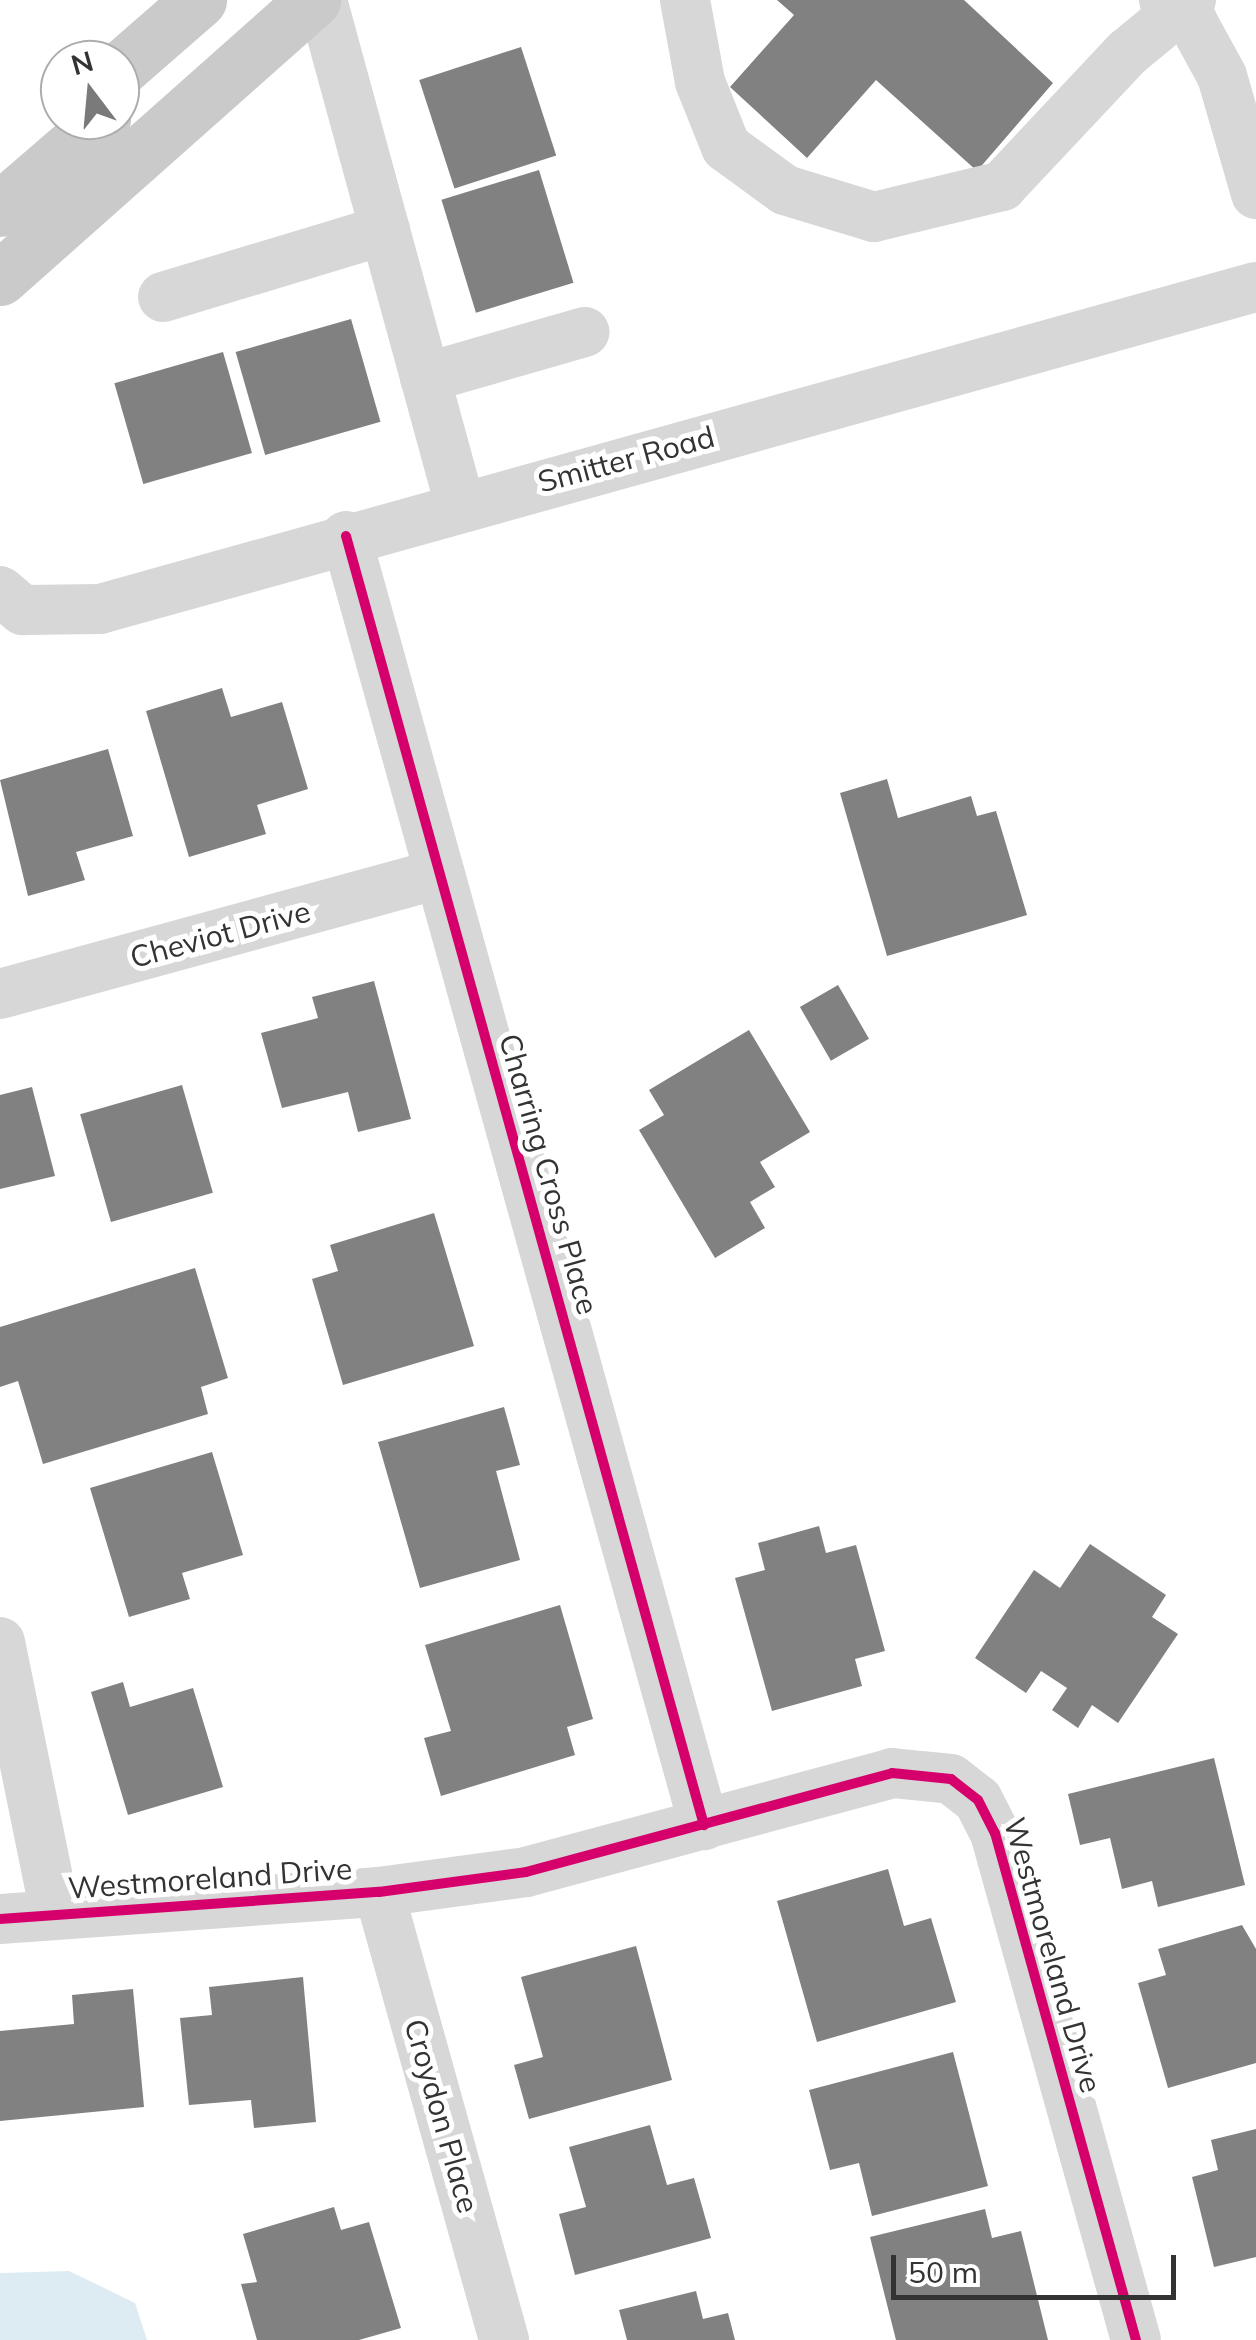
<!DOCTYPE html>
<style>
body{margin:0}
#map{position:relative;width:1256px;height:2340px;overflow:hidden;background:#fff;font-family:Mulish,sans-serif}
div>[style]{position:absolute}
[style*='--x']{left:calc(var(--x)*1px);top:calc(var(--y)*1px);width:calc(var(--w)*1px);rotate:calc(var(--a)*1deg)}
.water>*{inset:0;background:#ddebf3}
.building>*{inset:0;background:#818181;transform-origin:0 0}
.minor>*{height:50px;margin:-25px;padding:0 25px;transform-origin:25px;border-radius:25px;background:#d7d7d7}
.major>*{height:55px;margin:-27.5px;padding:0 27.5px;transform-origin:27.5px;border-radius:27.5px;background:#cacaca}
.cycleway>*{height:10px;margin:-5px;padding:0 5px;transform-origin:5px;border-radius:5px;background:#d6006c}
span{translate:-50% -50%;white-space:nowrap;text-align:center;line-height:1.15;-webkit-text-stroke:10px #fff;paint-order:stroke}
.street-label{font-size:30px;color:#333}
.north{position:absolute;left:40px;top:40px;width:100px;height:100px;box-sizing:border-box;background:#fff;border:2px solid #adadad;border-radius:50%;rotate:344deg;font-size:28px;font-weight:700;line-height:40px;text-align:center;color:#333}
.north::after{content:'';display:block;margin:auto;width:35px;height:45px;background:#7a7a7a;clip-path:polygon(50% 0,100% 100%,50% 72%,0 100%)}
.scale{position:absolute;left:891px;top:2255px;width:285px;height:45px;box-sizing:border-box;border:5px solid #333;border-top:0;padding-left:12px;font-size:30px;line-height:35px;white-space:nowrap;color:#333;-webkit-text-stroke:8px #fff;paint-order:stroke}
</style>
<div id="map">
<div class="water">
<div style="clip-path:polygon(69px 2271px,135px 2303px,147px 2340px,0 2340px,0 2273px)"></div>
</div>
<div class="building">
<div style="clip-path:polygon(777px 0,964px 0,1053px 83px,977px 171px,876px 80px,807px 158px,730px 87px,794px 15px)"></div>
<div style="left:521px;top:47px;width:114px;height:107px;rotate:72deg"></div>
<div style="left:539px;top:170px;width:118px;height:102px;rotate:73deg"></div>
<div style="left:351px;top:319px;width:107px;height:120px;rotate:74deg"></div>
<div style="left:223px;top:352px;width:105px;height:113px;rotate:74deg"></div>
<div style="clip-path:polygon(222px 688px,231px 717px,282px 702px,308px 789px,257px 805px,266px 834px,189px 857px,146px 711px)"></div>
<div style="clip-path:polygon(108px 749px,133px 836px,76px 852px,85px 880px,28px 896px,0 780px)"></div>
<div style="clip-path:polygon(887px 779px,898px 818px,971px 796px,977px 816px,996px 811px,1027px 915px,887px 956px,840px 793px)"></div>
<div style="clip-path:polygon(374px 981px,411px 1119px,358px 1132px,348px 1092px,282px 1108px,261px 1033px,318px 1018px,312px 997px)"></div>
<div style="left:838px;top:985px;width:62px;height:44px;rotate:60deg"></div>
<div style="clip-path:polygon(749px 1030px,810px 1132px,760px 1162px,775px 1187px,750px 1202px,765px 1228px,715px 1258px,639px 1130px,664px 1115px,649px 1090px)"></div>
<div style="left:182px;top:1085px;width:112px;height:106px;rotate:74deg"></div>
<div style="clip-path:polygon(32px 1087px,55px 1176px,0 1189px,0 1095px)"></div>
<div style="clip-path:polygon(434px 1213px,474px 1346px,343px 1385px,312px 1279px,338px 1271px,330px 1245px)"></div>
<div style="clip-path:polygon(195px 1268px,228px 1378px,201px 1387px,208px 1414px,43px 1464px,18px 1381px,0 1387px,0 1327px)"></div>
<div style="clip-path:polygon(504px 1407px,520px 1465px,496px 1471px,520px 1560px,420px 1588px,378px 1442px)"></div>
<div style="clip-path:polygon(212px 1452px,243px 1555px,182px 1573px,190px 1599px,129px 1617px,90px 1488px)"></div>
<div style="clip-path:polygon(819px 1526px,826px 1553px,856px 1545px,885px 1651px,855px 1659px,862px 1686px,772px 1711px,735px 1578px,765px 1570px,758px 1543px)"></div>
<div style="clip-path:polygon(1090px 1544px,1166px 1595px,1152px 1617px,1178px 1634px,1118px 1723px,1092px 1705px,1078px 1728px,1052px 1710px,1067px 1688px,1041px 1671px,1026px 1693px,975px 1658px,1034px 1570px,1060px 1588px)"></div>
<div style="clip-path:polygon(560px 1605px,593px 1719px,567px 1727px,575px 1755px,441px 1796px,424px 1738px,451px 1731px,425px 1645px)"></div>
<div style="clip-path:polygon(123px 1682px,130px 1707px,193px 1688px,223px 1787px,128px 1815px,91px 1692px)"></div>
<div style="clip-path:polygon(1214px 1758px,1245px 1885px,1158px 1907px,1152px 1881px,1122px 1889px,1110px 1838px,1080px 1845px,1068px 1794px)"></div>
<div style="clip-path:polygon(888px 1869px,904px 1926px,931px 1918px,956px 2002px,817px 2042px,777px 1901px)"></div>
<div style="clip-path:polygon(1242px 1925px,1256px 1949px,1256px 2063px,1168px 2088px,1138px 1983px,1166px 1975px,1158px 1949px)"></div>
<div style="clip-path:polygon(636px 1946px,672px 2080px,529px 2119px,514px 2065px,543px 2057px,521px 1977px)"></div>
<div style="clip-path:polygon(303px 1977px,316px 2122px,254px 2128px,251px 2100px,189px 2105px,180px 2018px,212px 2015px,209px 1987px)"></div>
<div style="clip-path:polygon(133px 1989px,144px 2107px,0 2121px,0 2031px,74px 2024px,72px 1995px)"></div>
<div style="clip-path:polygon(953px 2052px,988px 2186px,872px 2216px,859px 2163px,830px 2170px,809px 2090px)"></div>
<div style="clip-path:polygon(650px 2125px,667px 2185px,694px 2178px,711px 2238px,575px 2275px,559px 2214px,586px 2207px,569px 2147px)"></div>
<div style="clip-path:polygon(1256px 2129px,1256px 2257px,1214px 2267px,1192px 2177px,1218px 2170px,1211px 2140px)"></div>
<div style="clip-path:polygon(334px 2207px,341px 2230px,369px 2222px,401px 2328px,359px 2340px,257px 2340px,241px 2284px,257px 2282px,243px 2234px)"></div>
<div style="clip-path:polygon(985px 2209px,992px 2238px,1021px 2231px,1048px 2340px,896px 2340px,870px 2237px)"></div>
<div style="clip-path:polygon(696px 2291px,703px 2319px,728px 2313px,735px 2340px,627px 2340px,619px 2310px)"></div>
</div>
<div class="minor">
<div style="--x:322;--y:0;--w:524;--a:74.72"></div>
<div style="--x:685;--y:0;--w:83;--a:79.6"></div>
<div style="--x:700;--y:82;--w:70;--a:68.2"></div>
<div style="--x:726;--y:147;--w:73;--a:36.1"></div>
<div style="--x:785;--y:190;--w:93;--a:16.9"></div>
<div style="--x:874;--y:217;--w:132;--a:-13.6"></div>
<div style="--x:1002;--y:186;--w:183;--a:-46.8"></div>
<div style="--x:1127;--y:53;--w:83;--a:-39.6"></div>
<div style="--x:1164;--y:0;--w:37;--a:38"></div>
<div style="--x:1193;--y:23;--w:60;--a:61.3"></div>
<div style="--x:1222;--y:76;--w:123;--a:73.9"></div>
<div style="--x:163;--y:297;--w:232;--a:-16.8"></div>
<div style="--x:425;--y:378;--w:166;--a:-16.1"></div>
<div style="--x:346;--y:536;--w:1338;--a:74.48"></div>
<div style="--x:0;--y:591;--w:30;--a:40"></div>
<div style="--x:23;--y:610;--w:77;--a:-0.7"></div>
<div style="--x:100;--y:609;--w:1200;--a:-15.57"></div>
<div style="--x:0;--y:994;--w:456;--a:-15.3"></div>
<div style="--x:0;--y:1642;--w:276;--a:78.5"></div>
<div style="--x:379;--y:1892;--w:465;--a:74.4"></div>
<div style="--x:0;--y:1919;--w:380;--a:-4.1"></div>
<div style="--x:379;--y:1892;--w:148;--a:-7.7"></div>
<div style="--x:526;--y:1872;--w:379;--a:-15.1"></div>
<div style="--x:892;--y:1773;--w:59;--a:5.8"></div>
<div style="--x:951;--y:1779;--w:34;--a:38"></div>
<div style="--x:978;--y:1800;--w:37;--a:63"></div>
<div style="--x:995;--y:1833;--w:526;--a:74.46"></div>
</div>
<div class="major">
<div style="--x:120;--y:69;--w:105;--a:-41.1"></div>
<div style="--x:0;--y:209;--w:136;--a:-40.8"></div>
<div style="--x:0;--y:278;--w:419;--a:-41.6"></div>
</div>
<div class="cycleway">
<div style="--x:346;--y:536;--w:1338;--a:74.48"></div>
<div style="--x:0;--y:1919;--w:380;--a:-4.1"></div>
<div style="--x:379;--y:1892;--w:148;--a:-7.7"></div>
<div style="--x:526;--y:1872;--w:379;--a:-15.1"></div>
<div style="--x:892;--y:1773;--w:59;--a:5.8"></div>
<div style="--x:951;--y:1779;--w:34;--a:38"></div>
<div style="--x:978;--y:1800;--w:37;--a:63"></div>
<div style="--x:995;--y:1833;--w:526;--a:74.46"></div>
</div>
<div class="street-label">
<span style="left:626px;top:459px;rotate:-15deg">Smitter Road</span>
<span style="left:220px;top:934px;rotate:-15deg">Cheviot Drive</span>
<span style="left:549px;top:1174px;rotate:74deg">Charring Cross Place</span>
<span style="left:210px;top:1878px;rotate:-4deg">Westmoreland Drive</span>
<span style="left:1053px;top:1955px;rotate:74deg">Westmoreland Drive</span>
<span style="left:442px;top:2116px;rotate:74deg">Croydon Place</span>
</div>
<div class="north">N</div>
<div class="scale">50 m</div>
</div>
